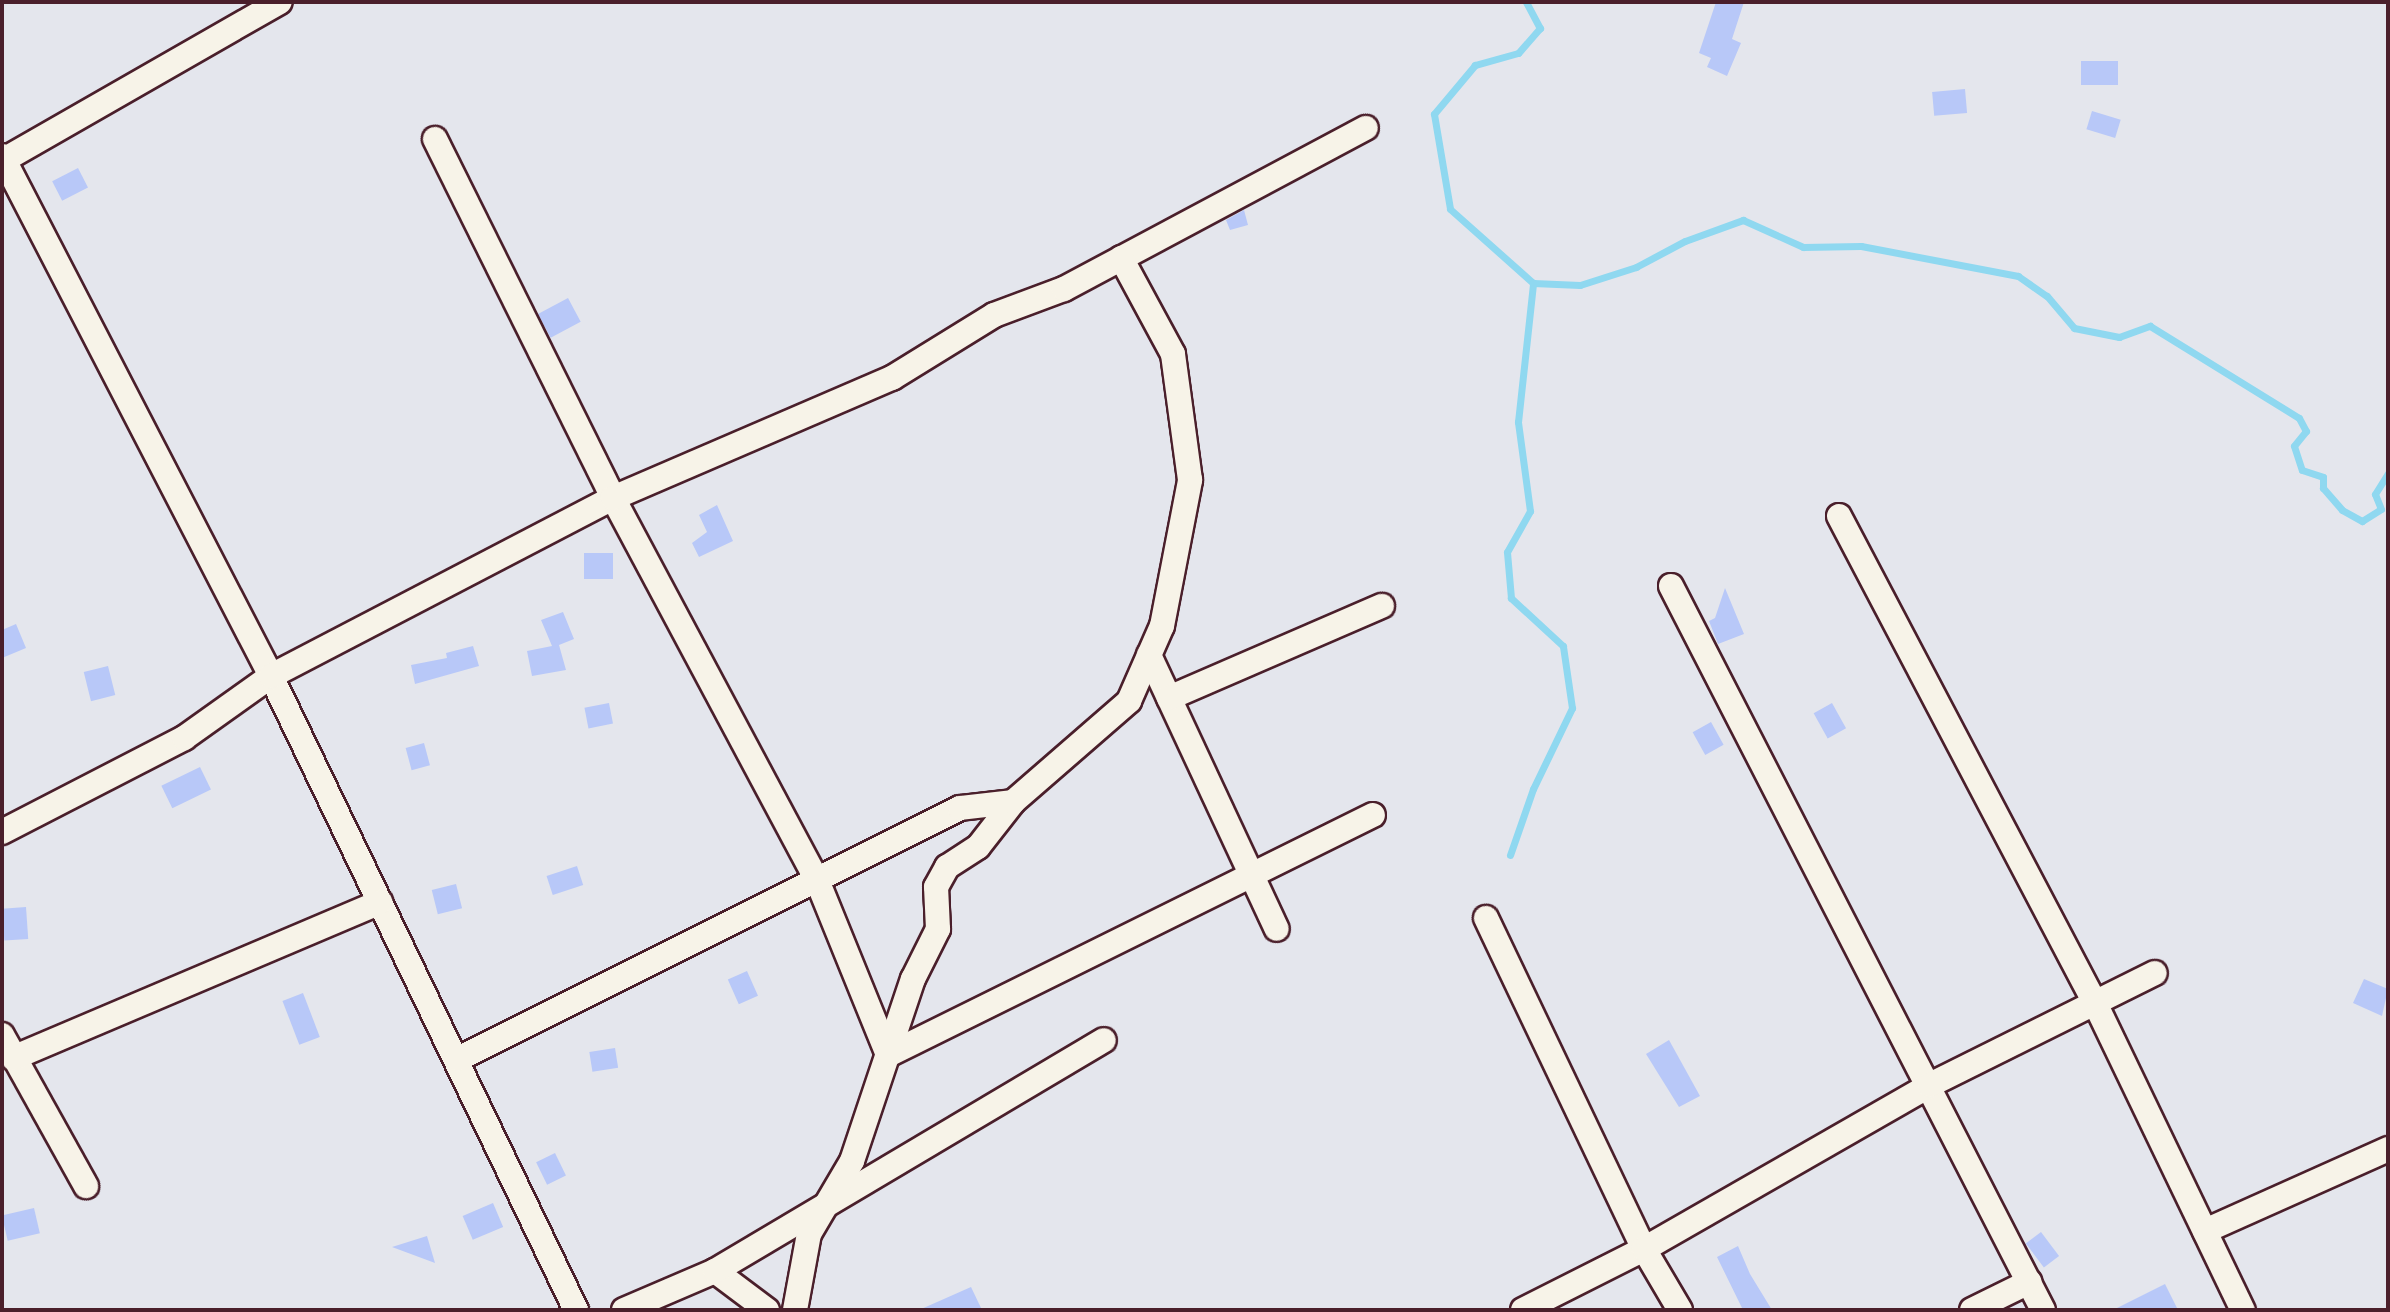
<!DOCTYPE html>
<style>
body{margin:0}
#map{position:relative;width:2390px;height:1312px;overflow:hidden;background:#e4e6ed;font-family:Sriracha,sans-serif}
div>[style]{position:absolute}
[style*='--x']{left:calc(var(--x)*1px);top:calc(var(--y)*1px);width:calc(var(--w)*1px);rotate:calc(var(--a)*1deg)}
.stream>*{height:7px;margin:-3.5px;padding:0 3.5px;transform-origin:3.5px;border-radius:3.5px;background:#8fd8f0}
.building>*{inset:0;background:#b8c8f8;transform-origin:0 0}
.roads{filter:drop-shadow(2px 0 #4a1f2b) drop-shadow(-2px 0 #4a1f2b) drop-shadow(0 2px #4a1f2b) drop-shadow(0 -2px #4a1f2b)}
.minor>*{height:24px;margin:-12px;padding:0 12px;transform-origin:12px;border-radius:12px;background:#f7f3e8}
span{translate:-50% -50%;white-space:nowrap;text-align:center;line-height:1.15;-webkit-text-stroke:6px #f7f3e8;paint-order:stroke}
.frame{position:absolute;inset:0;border:4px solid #4a1f2b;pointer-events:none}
</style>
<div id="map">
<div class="stream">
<div style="--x:1526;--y:2;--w:30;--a:62"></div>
<div style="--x:1540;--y:28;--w:33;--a:131"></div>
<div style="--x:1518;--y:53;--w:45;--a:164.4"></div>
<div style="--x:1475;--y:65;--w:64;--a:129.9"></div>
<div style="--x:1434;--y:114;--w:96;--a:80.4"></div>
<div style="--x:1450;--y:209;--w:111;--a:41.7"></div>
<div style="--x:1533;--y:283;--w:47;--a:2.4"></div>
<div style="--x:1580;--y:285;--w:59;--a:-17.8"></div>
<div style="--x:1636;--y:267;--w:55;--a:-28"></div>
<div style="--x:1685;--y:241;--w:62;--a:-19.9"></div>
<div style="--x:1743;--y:220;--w:66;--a:24.2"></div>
<div style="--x:1803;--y:247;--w:58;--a:-1"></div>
<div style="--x:1861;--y:246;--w:160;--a:10.8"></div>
<div style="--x:2018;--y:276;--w:35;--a:35"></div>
<div style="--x:2047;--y:296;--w:42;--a:49.8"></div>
<div style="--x:2074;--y:328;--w:46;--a:11.3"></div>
<div style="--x:2119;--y:337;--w:33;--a:-20"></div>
<div style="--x:2150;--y:326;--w:175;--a:31.7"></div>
<div style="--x:2299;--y:418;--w:15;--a:62"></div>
<div style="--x:2306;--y:431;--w:19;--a:129"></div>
<div style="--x:2294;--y:446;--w:25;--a:72"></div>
<div style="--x:2302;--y:470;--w:22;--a:18"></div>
<div style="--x:2323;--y:477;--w:11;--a:90"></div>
<div style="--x:2323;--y:488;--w:29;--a:49"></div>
<div style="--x:2342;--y:510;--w:23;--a:29"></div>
<div style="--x:2362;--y:521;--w:22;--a:-32"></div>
<div style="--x:2381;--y:509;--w:16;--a:-112"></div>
<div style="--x:2375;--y:494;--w:25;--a:-58"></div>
<div style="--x:1510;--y:855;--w:70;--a:-70.8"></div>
<div style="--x:1533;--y:789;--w:90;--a:-64.3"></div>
<div style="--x:1572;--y:708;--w:63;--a:-98.3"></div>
<div style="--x:1563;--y:646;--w:71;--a:-137.3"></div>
<div style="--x:1511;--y:598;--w:46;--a:-95"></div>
<div style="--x:1507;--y:552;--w:47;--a:-60.7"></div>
<div style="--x:1530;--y:511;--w:90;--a:-97.7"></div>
<div style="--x:1518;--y:422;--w:140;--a:-83.8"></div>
</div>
<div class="building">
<div style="clip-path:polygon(1716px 2px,1744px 2px,1732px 39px,1741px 43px,1727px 76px,1707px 67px,1711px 58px,1699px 53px)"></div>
<div style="left:2081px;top:61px;width:37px;height:24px"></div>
<div style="left:1965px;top:89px;width:24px;height:33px;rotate:85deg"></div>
<div style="left:2092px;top:111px;width:30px;height:19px;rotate:17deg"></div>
<div style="left:78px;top:168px;width:22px;height:29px;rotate:63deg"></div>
<div style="clip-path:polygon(1244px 210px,1248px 225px,1230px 230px,1226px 220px)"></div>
<div style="left:568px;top:298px;width:27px;height:34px;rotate:62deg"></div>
<div style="clip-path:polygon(717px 505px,733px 541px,699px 557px,692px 543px,707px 532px,699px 515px)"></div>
<div style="left:584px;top:553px;width:29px;height:26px"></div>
<div style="clip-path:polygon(1725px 588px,1744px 634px,1718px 644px,1709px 621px,1715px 618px)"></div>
<div style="clip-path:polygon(563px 612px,574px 639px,559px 645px,566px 670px,532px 676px,527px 651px,552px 646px,541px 620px)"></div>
<div style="clip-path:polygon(16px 624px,26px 648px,2px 658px,2px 630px)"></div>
<div style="clip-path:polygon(473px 646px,479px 666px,415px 684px,411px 665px,447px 658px,446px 653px)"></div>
<div style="left:108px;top:666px;width:30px;height:25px;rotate:76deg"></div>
<div style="left:609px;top:703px;width:21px;height:25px;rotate:79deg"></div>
<div style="left:1832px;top:703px;width:29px;height:21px;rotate:61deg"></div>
<div style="left:1711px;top:722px;width:26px;height:21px;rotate:61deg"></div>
<div style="left:424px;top:743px;width:23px;height:19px;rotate:75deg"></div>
<div style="left:200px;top:767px;width:25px;height:43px;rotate:64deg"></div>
<div style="left:577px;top:866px;width:20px;height:32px;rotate:72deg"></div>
<div style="left:456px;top:884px;width:25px;height:25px;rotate:76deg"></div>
<div style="left:26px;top:907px;width:32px;height:24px;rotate:86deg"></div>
<div style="left:747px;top:971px;width:27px;height:21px;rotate:66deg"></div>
<div style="clip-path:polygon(2364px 979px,2388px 989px,2382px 1016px,2353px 1003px)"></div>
<div style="left:303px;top:993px;width:47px;height:22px;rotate:69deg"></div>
<div style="clip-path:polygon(1669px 1040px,1700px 1096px,1679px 1107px,1646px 1054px)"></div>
<div style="left:615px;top:1048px;width:20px;height:26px;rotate:81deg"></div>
<div style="left:555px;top:1153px;width:25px;height:21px;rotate:64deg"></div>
<div style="left:493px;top:1203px;width:26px;height:33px;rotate:67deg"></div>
<div style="left:34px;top:1208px;width:26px;height:33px;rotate:77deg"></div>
<div style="left:2041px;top:1232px;width:30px;height:19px;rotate:53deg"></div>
<div style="clip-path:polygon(427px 1236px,435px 1263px,392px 1247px)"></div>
<div style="clip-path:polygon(1738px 1246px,1750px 1274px,1772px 1310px,1743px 1310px,1717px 1257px)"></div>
<div style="clip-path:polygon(2165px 1284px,2178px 1310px,2113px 1310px)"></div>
<div style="clip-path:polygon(971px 1287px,982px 1310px,919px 1310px)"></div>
</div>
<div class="roads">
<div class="minor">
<div style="--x:435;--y:139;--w:401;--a:63.6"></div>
<div style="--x:613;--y:498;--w:433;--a:61.9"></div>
<div style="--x:817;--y:880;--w:189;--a:67.9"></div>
<div style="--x:888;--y:1055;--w:541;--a:-26.33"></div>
<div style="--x:2;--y:156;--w:585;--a:62.65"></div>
<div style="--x:271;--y:676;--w:704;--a:64.31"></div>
<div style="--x:2;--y:161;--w:320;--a:-29.8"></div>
<div style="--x:1839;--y:516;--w:550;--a:62.27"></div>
<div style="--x:2095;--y:1003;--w:341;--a:64.3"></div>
<div style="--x:1671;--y:586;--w:814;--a:62.81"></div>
<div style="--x:1149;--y:655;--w:302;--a:65"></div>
<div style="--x:1169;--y:698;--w:232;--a:-23.4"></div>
<div style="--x:2;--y:832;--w:205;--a:-27.3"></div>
<div style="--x:184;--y:738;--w:107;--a:-35.5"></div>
<div style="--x:271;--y:676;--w:386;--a:-27.5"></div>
<div style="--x:613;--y:498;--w:304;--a:-23.3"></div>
<div style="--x:892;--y:378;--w:120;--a:-31.7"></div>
<div style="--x:994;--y:315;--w:75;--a:-20.4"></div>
<div style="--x:1064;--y:289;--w:342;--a:-28.1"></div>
<div style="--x:1486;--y:918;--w:367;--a:64.5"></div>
<div style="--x:1644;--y:1249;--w:71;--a:59.5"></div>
<div style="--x:2;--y:1035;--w:173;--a:60.9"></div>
<div style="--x:13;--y:1058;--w:399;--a:-23"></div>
<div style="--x:458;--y:1059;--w:561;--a:-26.57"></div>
<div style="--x:960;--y:808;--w:53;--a:-6.5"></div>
<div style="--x:2205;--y:1231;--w:201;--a:-24.1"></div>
<div style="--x:715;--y:1271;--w:65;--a:36.9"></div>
<div style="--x:624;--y:1310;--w:99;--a:-23.2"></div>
<div style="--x:715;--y:1271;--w:452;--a:-30.7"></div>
<div style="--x:795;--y:1310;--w:77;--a:-79.6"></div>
<div style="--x:809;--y:1234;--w:85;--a:-59.5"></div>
<div style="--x:852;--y:1161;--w:192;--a:-71.5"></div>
<div style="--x:913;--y:979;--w:56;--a:-63.4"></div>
<div style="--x:938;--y:929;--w:42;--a:-92.7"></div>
<div style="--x:936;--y:887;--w:23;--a:-61"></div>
<div style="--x:947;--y:867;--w:37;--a:-33"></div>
<div style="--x:978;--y:847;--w:57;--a:-52.1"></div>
<div style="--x:1013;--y:802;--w:154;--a:-41"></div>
<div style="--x:1129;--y:701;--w:82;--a:-66.3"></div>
<div style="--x:1162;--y:626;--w:149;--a:-79.1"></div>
<div style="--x:1190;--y:480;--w:127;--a:-97.7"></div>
<div style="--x:1173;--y:354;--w:109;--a:-118.4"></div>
<div style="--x:1523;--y:1310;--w:136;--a:-26.8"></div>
<div style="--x:1644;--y:1249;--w:330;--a:-29.8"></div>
<div style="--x:1930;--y:1085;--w:251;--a:-26.5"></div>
<div style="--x:1972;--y:1310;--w:64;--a:-26.2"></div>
</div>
</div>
<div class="frame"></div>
</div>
